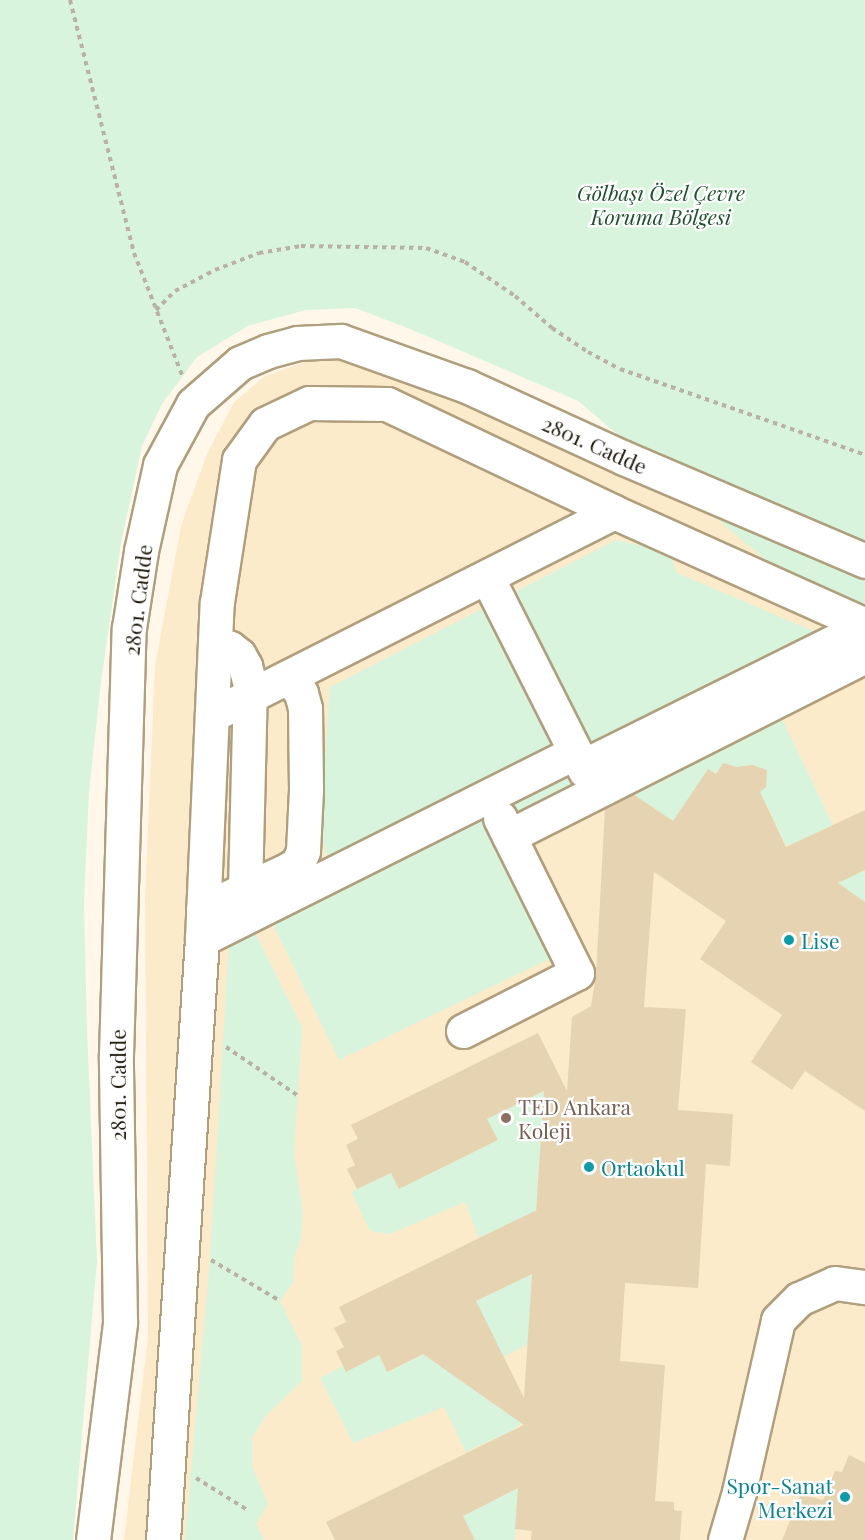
<!DOCTYPE html>
<meta charset="utf-8">
<style>
body{margin:0}
#map{position:relative;width:865px;height:1540px;overflow:hidden;background:#fff8ea;font-family:"Playfair Display",serif}
div>[style]{position:absolute}
[style*='--x']{left:calc(var(--x)*1px);top:calc(var(--y)*1px);width:calc(var(--w)*1px);rotate:calc(var(--a)*1deg)}
.built>*{inset:0;background:#fcebca}
.green>*{inset:0;background:#d8f4dd}
.building>*{inset:0;background:#e5d3b1}
.path>*{height:4px;margin-top:-2px;transform-origin:0;background:repeating-linear-gradient(90deg,#b9b2a4 0 4.5px,transparent 0 9px)}
.roads{filter:drop-shadow(2px 0 #af9f7e) drop-shadow(-2px 0 #af9f7e) drop-shadow(0 2px #af9f7e) drop-shadow(0 -2px #af9f7e)}
.minor>*{height:33px;margin:-16.5px;padding:0 16.5px;transform-origin:16.5px;border-radius:16.5px;background:#fff}
.dots>*{width:16px;height:16px;translate:-50% -50%;box-sizing:border-box;border:3px solid #fff;border-radius:50%}
span{translate:-50% -50%;white-space:nowrap;text-align:center;line-height:1.15;-webkit-text-stroke:4.5px #fff;paint-order:stroke}
.park-label{font-size:21px;color:#1e512d;font-style:italic}
.street-label{font-size:21px;color:#1f190c}
.culture-label{font-size:21px;color:#0d838f}
.left{translate:0 -50%;text-align:left}
.right{translate:-100% -50%;text-align:right}
.education-label{font-size:21px;color:#785e54}
</style>
<div id="map">
<div class="built">
<div style="clip-path:polygon(324px 355px,376px 368px,865px 580px,865px 1540px,124px 1540px,148px 1337px,145px 899px,155px 666px,181px 526px,207px 454px,234px 402px,265px 376px)"></div>
</div>
<div class="green">
<div style="clip-path:polygon(0 0,865px 0,865px 644px,578px 401px,410px 329px,355px 308px,306px 310px,248px 326px,197px 357px,162px 404px,142px 446px,121px 543px,101px 682px,89px 792px,84px 903px,87px 1029px,97px 1261px,73px 1540px,0 1540px)"></div>
<div style="clip-path:polygon(616px 540px,669px 552px,677px 573px,865px 653px,510px 835px,566px 951px,339px 1060px,265px 908px,331px 874px,320px 827px,330px 687px)"></div>
<div style="clip-path:polygon(781px 717px,833px 825px,797px 842px,786px 846px,767px 805px,748px 812px,752px 765px,737px 767px,723px 763px,716px 774px,708px 769px,690px 832px,624px 788px)"></div>
<div style="clip-path:polygon(865px 870px,865px 902px,838px 883px)"></div>
<div style="clip-path:polygon(247px 916px,302px 1027px,294px 1154px,303px 1214px,300px 1241px,294px 1258px,293px 1283px,280px 1301px,302px 1346px,302px 1381px,266px 1416px,252px 1437px,252px 1466px,268px 1504px,256px 1524px,264px 1540px,185px 1540px,210px 1259px,230px 925px)"></div>
<div style="clip-path:polygon(544px 1091px,536px 1211px,479px 1238px,465px 1202px,390px 1234px,370px 1231px,351px 1192px,391px 1173px,399px 1189px,498px 1140px,487px 1119px)"></div>
<div style="clip-path:polygon(532px 1274px,529px 1344px,459px 1379px,522px 1423px,513px 1430px,466px 1452px,444px 1407px,353px 1443px,320px 1378px,343px 1366px,346px 1371px,379px 1355px,388px 1372px,486px 1323px,476px 1301px)"></div>
<div style="clip-path:polygon(518px 1488px,515px 1540px,467px 1540px,473px 1537px,463px 1516px)"></div>
</div>
<div class="building">
<div style="clip-path:polygon(evenodd,723px 763px,737px 767px,752px 765px,767px 770px,766px 787px,760px 792px,786px 847px,865px 810px,865px 870px,838px 883px,865px 902px,865px 1111px,805px 1071px,792px 1090px,751px 1062px,782px 1015px,700px 959px,726px 921px,654px 872px,644px 1007px,686px 1009px,678px 1110px,733px 1114px,730px 1166px,706px 1164px,698px 1288px,625px 1283px,620px 1361px,665px 1365px,655px 1501px,674px 1502px,674px 1510px,682px 1511px,680px 1540px,531px 1540px,532px 1531px,515px 1529px,518px 1488px,463px 1516px,475px 1540px,335px 1540px,326px 1522px,524px 1425px,423px 1354px,387px 1372px,379px 1355px,346px 1372px,336px 1351px,344px 1347px,334px 1328px,346px 1322px,339px 1307px,479px 1238px,535px 1211px,536px 1213px,544px 1091px,487px 1119px,498px 1140px,399px 1189px,391px 1173px,357px 1189px,347px 1169px,355px 1165px,346px 1145px,358px 1139px,351px 1125px,538px 1033px,567px 1091px,572px 1017px,591px 1006px,596px 975px,605px 808px,633px 794px,673px 821px,708px 769px,716px 774px,723px 763px,532px 1274px,524px 1398px,476px 1301px,532px 1274px)"></div>
<div style="clip-path:polygon(849px 1455px,865px 1463px,865px 1540px,782px 1540px,801px 1494px,823px 1500px,835px 1471px,842px 1472px)"></div>
</div>
<div class="path">
<div style="--x:70;--y:0;--w:261;--a:75.8"></div>
<div style="--x:134;--y:253;--w:131;--a:68.5"></div>
<div style="--x:156;--y:310;--w:27;--a:-45"></div>
<div style="--x:175;--y:291;--w:45;--a:-27.7"></div>
<div style="--x:215;--y:270;--w:47;--a:-21.1"></div>
<div style="--x:259;--y:253;--w:43;--a:-9.5"></div>
<div style="--x:301;--y:246;--w:125;--a:0.9"></div>
<div style="--x:426;--y:248;--w:41;--a:19.7"></div>
<div style="--x:465;--y:262;--w:60;--a:34.2"></div>
<div style="--x:515;--y:296;--w:49;--a:40.9"></div>
<div style="--x:552;--y:328;--w:43;--a:33.7"></div>
<div style="--x:588;--y:352;--w:36;--a:28"></div>
<div style="--x:620;--y:369;--w:260;--a:19.3"></div>
<div style="--x:226;--y:1047;--w:86;--a:34.1"></div>
<div style="--x:211;--y:1260;--w:80;--a:30.7"></div>
<div style="--x:196;--y:1478;--w:59;--a:31.8"></div>
</div>
<div class="roads">
<div class="minor">
<div style="--x:487;--y:577;--w:217;--a:63.2"></div>
<div style="--x:215;--y:643;--w:16;--a:18"></div>
<div style="--x:230;--y:648;--w:11;--a:38"></div>
<div style="--x:239;--y:655;--w:13;--a:61"></div>
<div style="--x:245;--y:666;--w:20;--a:75"></div>
<div style="--x:250;--y:685;--w:205;--a:91.4"></div>
<div style="--x:212;--y:715;--w:450;--a:-26.8"></div>
<div style="--x:583;--y:766;--w:315;--a:-26.4"></div>
<div style="--x:509;--y:836;--w:399;--a:-26.8"></div>
<div style="--x:203;--y:909;--w:95;--a:-24.9"></div>
<div style="--x:289;--y:869;--w:11;--a:-34"></div>
<div style="--x:298;--y:863;--w:13;--a:-67"></div>
<div style="--x:303;--y:851;--w:62;--a:-87.2"></div>
<div style="--x:306;--y:789;--w:81;--a:-90.7"></div>
<div style="--x:305;--y:708;--w:16;--a:-105"></div>
<div style="--x:301;--y:693;--w:20;--a:-127"></div>
<div style="--x:202;--y:939;--w:417;--a:-26.6"></div>
<div style="--x:463;--y:1031;--w:128;--a:-27"></div>
<div style="--x:577;--y:973;--w:173;--a:-116.4"></div>
<div style="--x:93;--y:1540;--w:220;--a:-82.9"></div>
<div style="--x:120;--y:1322;--w:267;--a:-90.9"></div>
<div style="--x:116;--y:1055;--w:427;--a:-88.3"></div>
<div style="--x:129;--y:628;--w:78;--a:-81.1"></div>
<div style="--x:141;--y:551;--w:88;--a:-77.5"></div>
<div style="--x:160;--y:465;--w:69;--a:-61.6"></div>
<div style="--x:193;--y:404;--w:62;--a:-41.1"></div>
<div style="--x:240;--y:363;--w:30;--a:-23"></div>
<div style="--x:268;--y:351;--w:30;--a:-15"></div>
<div style="--x:297;--y:343;--w:44;--a:-2.6"></div>
<div style="--x:341;--y:341;--w:134;--a:19.7"></div>
<div style="--x:467;--y:386;--w:173;--a:24.6"></div>
<div style="--x:624;--y:458;--w:262;--a:23.1"></div>
<div style="--x:163;--y:1540;--w:602;--a:-86.29"></div>
<div style="--x:202;--y:939;--w:337;--a:-87.5"></div>
<div style="--x:217;--y:602;--w:144;--a:-81.2"></div>
<div style="--x:239;--y:460;--w:44;--a:-54.2"></div>
<div style="--x:265;--y:424;--w:49;--a:-25.5"></div>
<div style="--x:309;--y:403;--w:78;--a:0.7"></div>
<div style="--x:387;--y:404;--w:251;--a:25.4"></div>
<div style="--x:614;--y:512;--w:275;--a:24.2"></div>
<div style="--x:725;--y:1540;--w:50;--a:-73.7"></div>
<div style="--x:739;--y:1492;--w:176;--a:-77.2"></div>
<div style="--x:778;--y:1320;--w:30;--a:-45"></div>
<div style="--x:799;--y:1299;--w:39;--a:-24"></div>
<div style="--x:835;--y:1283;--w:30;--a:8"></div>
</div>
</div>
<div class="dots">
<div style="left:789px;top:940px;background:#0f9aa8"></div>
<div style="left:506px;top:1118px;background:#8d6e63"></div>
<div style="left:589px;top:1167px;background:#0f9aa8"></div>
<div style="left:845px;top:1497px;background:#0f9aa8"></div>
</div>
<div class="park-label">
<span style="left:661px;top:204px">Gölbaşı Özel Çevre<br>Koruma Bölgesi</span>
</div>
<div class="street-label">
<span style="left:595px;top:444px;rotate:24deg">2801. Cadde</span>
<span style="left:137px;top:600px;rotate:-83deg">2801. Cadde</span>
<span style="left:117px;top:1085px;rotate:-90deg">2801. Cadde</span>
</div>
<div class="culture-label">
<span class="left" style="left:801px;top:940px">Lise</span>
<span class="left" style="left:601px;top:1167px">Ortaokul</span>
<span class="right" style="left:833px;top:1497px">Spor-Sanat<br>Merkezi</span>
</div>
<div class="education-label">
<span class="left" style="left:518px;top:1118px">TED Ankara<br>Koleji</span>
</div>
</div>
